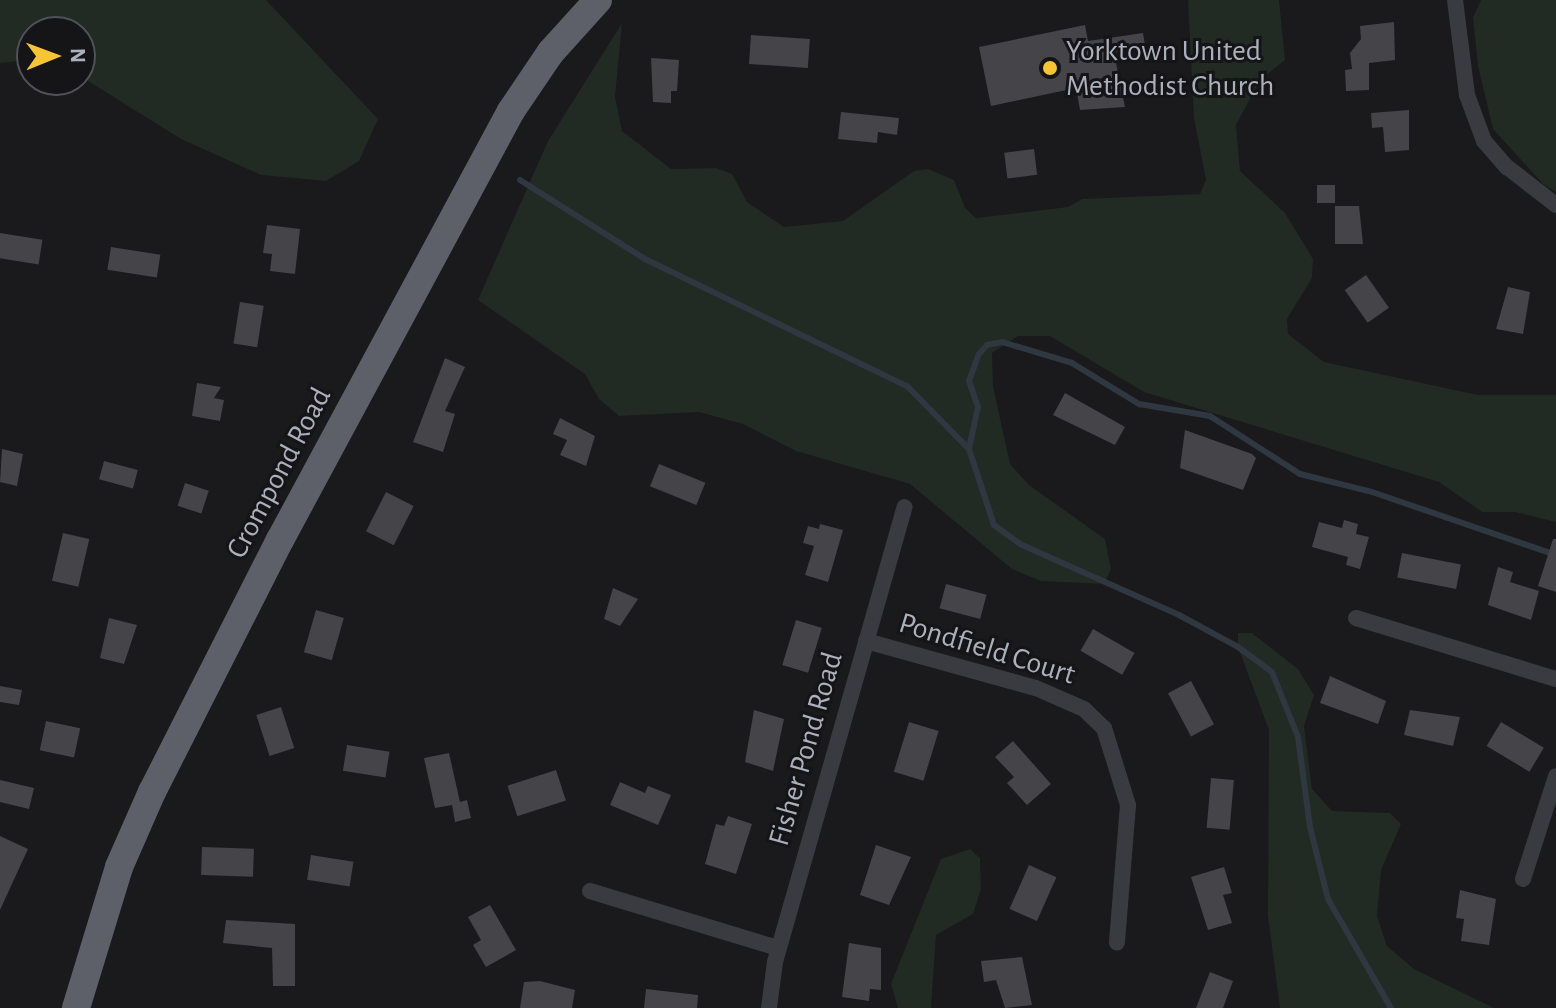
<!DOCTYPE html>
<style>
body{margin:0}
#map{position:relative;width:1556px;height:1008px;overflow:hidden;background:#1a191c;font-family:"Alegreya Sans",sans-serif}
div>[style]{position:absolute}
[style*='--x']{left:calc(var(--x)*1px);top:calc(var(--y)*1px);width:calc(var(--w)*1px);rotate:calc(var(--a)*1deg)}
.green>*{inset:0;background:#212a23}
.stream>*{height:6px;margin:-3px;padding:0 3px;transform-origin:3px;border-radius:3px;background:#2f3741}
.building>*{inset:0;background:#444449;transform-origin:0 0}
.minor>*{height:16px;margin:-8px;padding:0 8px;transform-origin:8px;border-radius:8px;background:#3a3b41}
.trunk>*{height:28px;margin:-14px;padding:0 14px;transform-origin:14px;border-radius:14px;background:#5e6069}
.dots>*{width:22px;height:22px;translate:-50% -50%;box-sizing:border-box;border:4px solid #151417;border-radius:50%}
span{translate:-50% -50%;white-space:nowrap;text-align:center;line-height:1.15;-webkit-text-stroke:6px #151417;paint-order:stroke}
.poi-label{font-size:30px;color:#acafbc}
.left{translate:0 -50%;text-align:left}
.street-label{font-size:30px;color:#acafbc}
.north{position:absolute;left:16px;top:16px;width:80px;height:80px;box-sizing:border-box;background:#151417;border:2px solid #515259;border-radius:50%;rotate:89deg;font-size:22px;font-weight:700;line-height:32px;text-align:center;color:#acafbc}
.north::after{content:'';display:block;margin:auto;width:28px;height:36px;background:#f7c436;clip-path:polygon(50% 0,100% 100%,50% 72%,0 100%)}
</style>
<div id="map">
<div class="green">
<div style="clip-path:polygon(0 0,266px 0,378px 119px,359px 161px,326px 181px,261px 175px,181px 139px,80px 76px,80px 32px,32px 32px,32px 60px,0 63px)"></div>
<div style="clip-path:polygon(1188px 0,1279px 0,1285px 60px,1260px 80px,1236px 125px,1240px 171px,1285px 213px,1313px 259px,1312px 278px,1287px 319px,1288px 334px,1324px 362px,1478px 395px,1556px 395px,1556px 522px,1515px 512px,1482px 512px,1439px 482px,1144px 392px,1050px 336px,1018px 336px,992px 353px,993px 386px,1010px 464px,1029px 485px,1105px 539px,1111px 569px,1104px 584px,1041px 581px,1012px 569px,910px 484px,796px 451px,743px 424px,699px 412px,619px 416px,599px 399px,585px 374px,478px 300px,548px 141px,622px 23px,615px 97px,622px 131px,671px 169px,716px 168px,732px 174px,747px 202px,784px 227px,843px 221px,914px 171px,928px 169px,954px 180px,965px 208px,976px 218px,1068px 207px,1082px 199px,1200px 194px,1206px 180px,1194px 118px)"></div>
<div style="clip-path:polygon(1481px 0,1556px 0,1556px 192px,1543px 184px,1493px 129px,1478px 66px,1473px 17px)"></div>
<div style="clip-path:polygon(1238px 633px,1252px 633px,1298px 669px,1314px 695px,1304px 726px,1312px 789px,1332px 811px,1390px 813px,1401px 824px,1381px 870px,1377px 916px,1387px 946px,1414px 969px,1494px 1008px,1280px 1008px,1268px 916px,1269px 730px,1238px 647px)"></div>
<div style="clip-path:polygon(970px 849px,980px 858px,981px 889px,973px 914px,936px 935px,931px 1008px,898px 1008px,891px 984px,941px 859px)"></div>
</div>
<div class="stream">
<div style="--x:520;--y:180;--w:148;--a:32.3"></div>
<div style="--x:645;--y:259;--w:291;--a:25.9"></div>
<div style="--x:907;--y:386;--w:88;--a:45.5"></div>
<div style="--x:969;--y:449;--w:80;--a:71.8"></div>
<div style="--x:994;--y:525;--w:34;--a:36"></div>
<div style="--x:1022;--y:545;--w:172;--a:24"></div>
<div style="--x:1179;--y:615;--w:67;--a:28.5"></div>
<div style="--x:1238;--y:647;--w:42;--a:36.3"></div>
<div style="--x:1272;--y:672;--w:70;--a:68.2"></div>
<div style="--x:1298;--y:737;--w:91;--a:82.4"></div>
<div style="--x:1310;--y:827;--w:74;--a:76"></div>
<div style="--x:1328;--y:899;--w:126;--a:60"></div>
<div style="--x:969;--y:449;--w:43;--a:-77.9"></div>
<div style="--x:978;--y:407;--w:28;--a:-109"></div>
<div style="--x:969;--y:381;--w:29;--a:-70"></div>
<div style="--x:979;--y:354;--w:12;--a:-48"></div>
<div style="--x:987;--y:345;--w:15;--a:-11"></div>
<div style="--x:1002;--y:342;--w:73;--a:16.7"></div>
<div style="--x:1072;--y:363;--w:79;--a:31.5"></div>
<div style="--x:1139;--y:404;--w:72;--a:9.6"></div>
<div style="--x:1210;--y:416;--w:107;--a:32.8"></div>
<div style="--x:1300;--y:474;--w:74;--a:14"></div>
<div style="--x:1372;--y:492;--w:194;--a:18.9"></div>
</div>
<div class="building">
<div style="clip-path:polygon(1394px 22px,1395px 60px,1369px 63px,1369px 90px,1346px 91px,1345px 70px,1352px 69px,1350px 53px,1361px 39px,1360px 26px)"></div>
<div style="clip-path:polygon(1085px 25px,1088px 41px,1143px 33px,1145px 45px,1114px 53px,1125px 107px,1080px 110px,1076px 88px,991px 106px,979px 47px)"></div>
<div style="left:751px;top:35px;width:59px;height:29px;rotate:4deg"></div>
<div style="clip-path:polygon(651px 58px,679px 60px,677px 91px,671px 91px,671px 103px,653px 102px)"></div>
<div style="clip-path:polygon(1409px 110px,1409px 150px,1385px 152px,1383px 127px,1372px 128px,1371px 113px)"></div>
<div style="clip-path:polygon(841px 112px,899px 118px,897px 135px,878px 132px,877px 143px,838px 139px)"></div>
<div style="left:1034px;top:149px;width:26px;height:30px;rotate:83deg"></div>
<div style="left:1317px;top:185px;width:18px;height:18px"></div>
<div style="clip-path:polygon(1335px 206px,1359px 206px,1363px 244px,1335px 244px)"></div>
<div style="clip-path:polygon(267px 225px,300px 229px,295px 274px,270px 271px,272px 254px,263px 253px)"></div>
<div style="left:0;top:233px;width:43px;height:25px;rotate:9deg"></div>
<div style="left:111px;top:247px;width:50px;height:23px;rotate:9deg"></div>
<div style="left:1366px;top:275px;width:40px;height:26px;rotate:55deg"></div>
<div style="clip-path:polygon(1508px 287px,1530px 292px,1523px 334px,1496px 329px)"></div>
<div style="left:240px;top:302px;width:24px;height:42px;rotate:9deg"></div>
<div style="clip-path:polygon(445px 358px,465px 367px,445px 411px,455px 414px,443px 452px,413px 442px)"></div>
<div style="clip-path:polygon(197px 383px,221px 387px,214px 398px,224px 400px,220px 421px,192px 416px)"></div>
<div style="clip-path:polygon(1065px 393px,1125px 427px,1115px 445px,1053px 415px)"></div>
<div style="clip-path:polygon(560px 418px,595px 436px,586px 466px,560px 455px,567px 440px,553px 434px)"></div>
<div style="clip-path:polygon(1185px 430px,1252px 454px,1256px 458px,1243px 490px,1180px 468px)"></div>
<div style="clip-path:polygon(2px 449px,23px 454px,17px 486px,0 482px)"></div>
<div style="left:104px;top:461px;width:35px;height:19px;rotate:15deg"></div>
<div style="left:659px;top:464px;width:50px;height:24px;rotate:22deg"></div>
<div style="left:185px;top:483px;width:25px;height:24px;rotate:18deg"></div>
<div style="left:386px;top:492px;width:31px;height:44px;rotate:27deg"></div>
<div style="clip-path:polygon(1344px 520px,1358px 524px,1356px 534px,1369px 537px,1360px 569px,1346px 565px,1348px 557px,1312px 547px,1319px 522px,1342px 528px)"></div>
<div style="clip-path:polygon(820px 524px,843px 530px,828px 582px,805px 575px,814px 546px,803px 543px,808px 526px,819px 529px)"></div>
<div style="left:63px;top:533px;width:27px;height:49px;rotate:13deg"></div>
<div style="clip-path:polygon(1553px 539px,1556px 539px,1556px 592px,1538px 586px)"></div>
<div style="left:1402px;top:553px;width:60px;height:25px;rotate:11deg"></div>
<div style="clip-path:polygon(1498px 567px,1513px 572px,1510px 582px,1539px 591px,1531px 620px,1488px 605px)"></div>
<div style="left:946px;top:584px;width:42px;height:25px;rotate:15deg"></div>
<div style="clip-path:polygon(613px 588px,638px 599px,620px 626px,604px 619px)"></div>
<div style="left:316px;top:610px;width:29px;height:44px;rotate:16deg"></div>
<div style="clip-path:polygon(109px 618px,137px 625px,124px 664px,100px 658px)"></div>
<div style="left:796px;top:620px;width:27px;height:47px;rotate:17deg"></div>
<div style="left:1093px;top:629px;width:48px;height:25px;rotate:30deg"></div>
<div style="clip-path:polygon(1330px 676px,1386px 701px,1378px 724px,1320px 703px)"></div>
<div style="left:1191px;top:681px;width:49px;height:26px;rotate:62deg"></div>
<div style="clip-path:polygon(0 686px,22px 690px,19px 705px,0 702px)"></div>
<div style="left:281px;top:707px;width:43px;height:26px;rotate:72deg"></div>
<div style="clip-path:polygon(754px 710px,784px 719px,773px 771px,745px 762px)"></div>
<div style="clip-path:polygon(1410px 710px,1460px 717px,1453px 746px,1404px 735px)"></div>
<div style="left:46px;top:721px;width:35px;height:30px;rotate:12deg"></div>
<div style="left:909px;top:722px;width:31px;height:52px;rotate:17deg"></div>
<div style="left:1501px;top:722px;width:50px;height:28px;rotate:31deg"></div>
<div style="clip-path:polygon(1013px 741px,1051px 784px,1027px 805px,1007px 783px,1014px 777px,995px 757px)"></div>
<div style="left:347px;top:745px;width:43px;height:26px;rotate:9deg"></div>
<div style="clip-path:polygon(449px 753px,460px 802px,467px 800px,471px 818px,455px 822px,452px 805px,435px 808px,424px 758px)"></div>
<div style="left:556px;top:770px;width:32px;height:51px;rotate:72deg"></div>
<div style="left:1211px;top:778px;width:23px;height:50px;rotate:5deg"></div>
<div style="clip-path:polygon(0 780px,34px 788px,29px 809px,0 802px)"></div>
<div style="clip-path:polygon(620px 782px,645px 793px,648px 786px,671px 795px,658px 825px,610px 805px)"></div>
<div style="clip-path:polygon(728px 816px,752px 824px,736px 874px,705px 864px,716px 824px,724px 826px)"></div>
<div style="clip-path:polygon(0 836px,28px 849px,0 910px)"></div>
<div style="clip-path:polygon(876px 845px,911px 857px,889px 905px,860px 895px)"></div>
<div style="left:202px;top:847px;width:52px;height:28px;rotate:2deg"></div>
<div style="left:311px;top:855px;width:43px;height:25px;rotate:9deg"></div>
<div style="left:1029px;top:865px;width:30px;height:48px;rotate:24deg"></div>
<div style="clip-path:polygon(1224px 867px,1232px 893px,1223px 895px,1232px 923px,1208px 930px,1191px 877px)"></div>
<div style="clip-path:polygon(1460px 890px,1496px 899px,1489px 945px,1461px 941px,1464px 919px,1456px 918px)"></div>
<div style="clip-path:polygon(490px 905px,516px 950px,486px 967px,473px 945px,481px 940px,468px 917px)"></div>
<div style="clip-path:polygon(226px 920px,295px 924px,295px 986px,273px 986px,272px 948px,223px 943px)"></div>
<div style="clip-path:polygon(849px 943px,881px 948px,881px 990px,870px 989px,869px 1001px,842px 997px)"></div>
<div style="clip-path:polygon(1022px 957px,1032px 1005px,1005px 1008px,996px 980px,984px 982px,981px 961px)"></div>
<div style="clip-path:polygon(1210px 972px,1233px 981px,1223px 1008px,1196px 1008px)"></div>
<div style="clip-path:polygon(540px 981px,575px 990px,572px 1008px,520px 1008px,524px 982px)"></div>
<div style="clip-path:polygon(646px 989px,698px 995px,697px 1008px,644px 1008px)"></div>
</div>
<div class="minor">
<div style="--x:1455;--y:0;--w:96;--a:82.8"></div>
<div style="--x:1467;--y:95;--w:49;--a:69.7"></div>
<div style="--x:1484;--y:141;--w:35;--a:49"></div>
<div style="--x:1507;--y:167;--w:62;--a:37.8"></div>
<div style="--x:1356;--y:618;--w:209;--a:17"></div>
<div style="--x:866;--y:641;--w:176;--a:15.5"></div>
<div style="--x:1036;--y:688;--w:52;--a:23.6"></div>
<div style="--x:1084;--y:709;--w:28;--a:44"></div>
<div style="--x:1104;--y:728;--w:81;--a:72.7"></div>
<div style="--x:1128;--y:805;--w:138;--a:94.6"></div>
<div style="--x:1523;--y:879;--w:108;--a:-72.2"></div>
<div style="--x:590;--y:891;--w:196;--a:16.9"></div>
<div style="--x:769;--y:1008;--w:46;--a:-82.6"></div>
<div style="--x:775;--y:962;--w:473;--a:-74.1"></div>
</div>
<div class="trunk">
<div style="--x:76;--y:1008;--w:147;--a:-73"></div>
<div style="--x:119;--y:867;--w:82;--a:-66.3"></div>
<div style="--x:152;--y:792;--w:283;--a:-63.1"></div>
<div style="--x:280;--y:540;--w:487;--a:-61.7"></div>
<div style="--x:511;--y:111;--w:71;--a:-55.9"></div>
<div style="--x:551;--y:52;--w:70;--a:-47.9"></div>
</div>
<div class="dots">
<div style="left:1050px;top:68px;background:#f7c436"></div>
</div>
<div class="poi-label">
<span class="left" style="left:1066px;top:68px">Yorktown United<br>Methodist Church</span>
</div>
<div class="street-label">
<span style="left:279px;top:473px;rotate:-62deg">Crompond Road</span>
<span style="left:987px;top:649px;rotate:17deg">Pondfield Court</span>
<span style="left:806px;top:749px;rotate:-74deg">Fisher Pond Road</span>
</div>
<div class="north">N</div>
</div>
